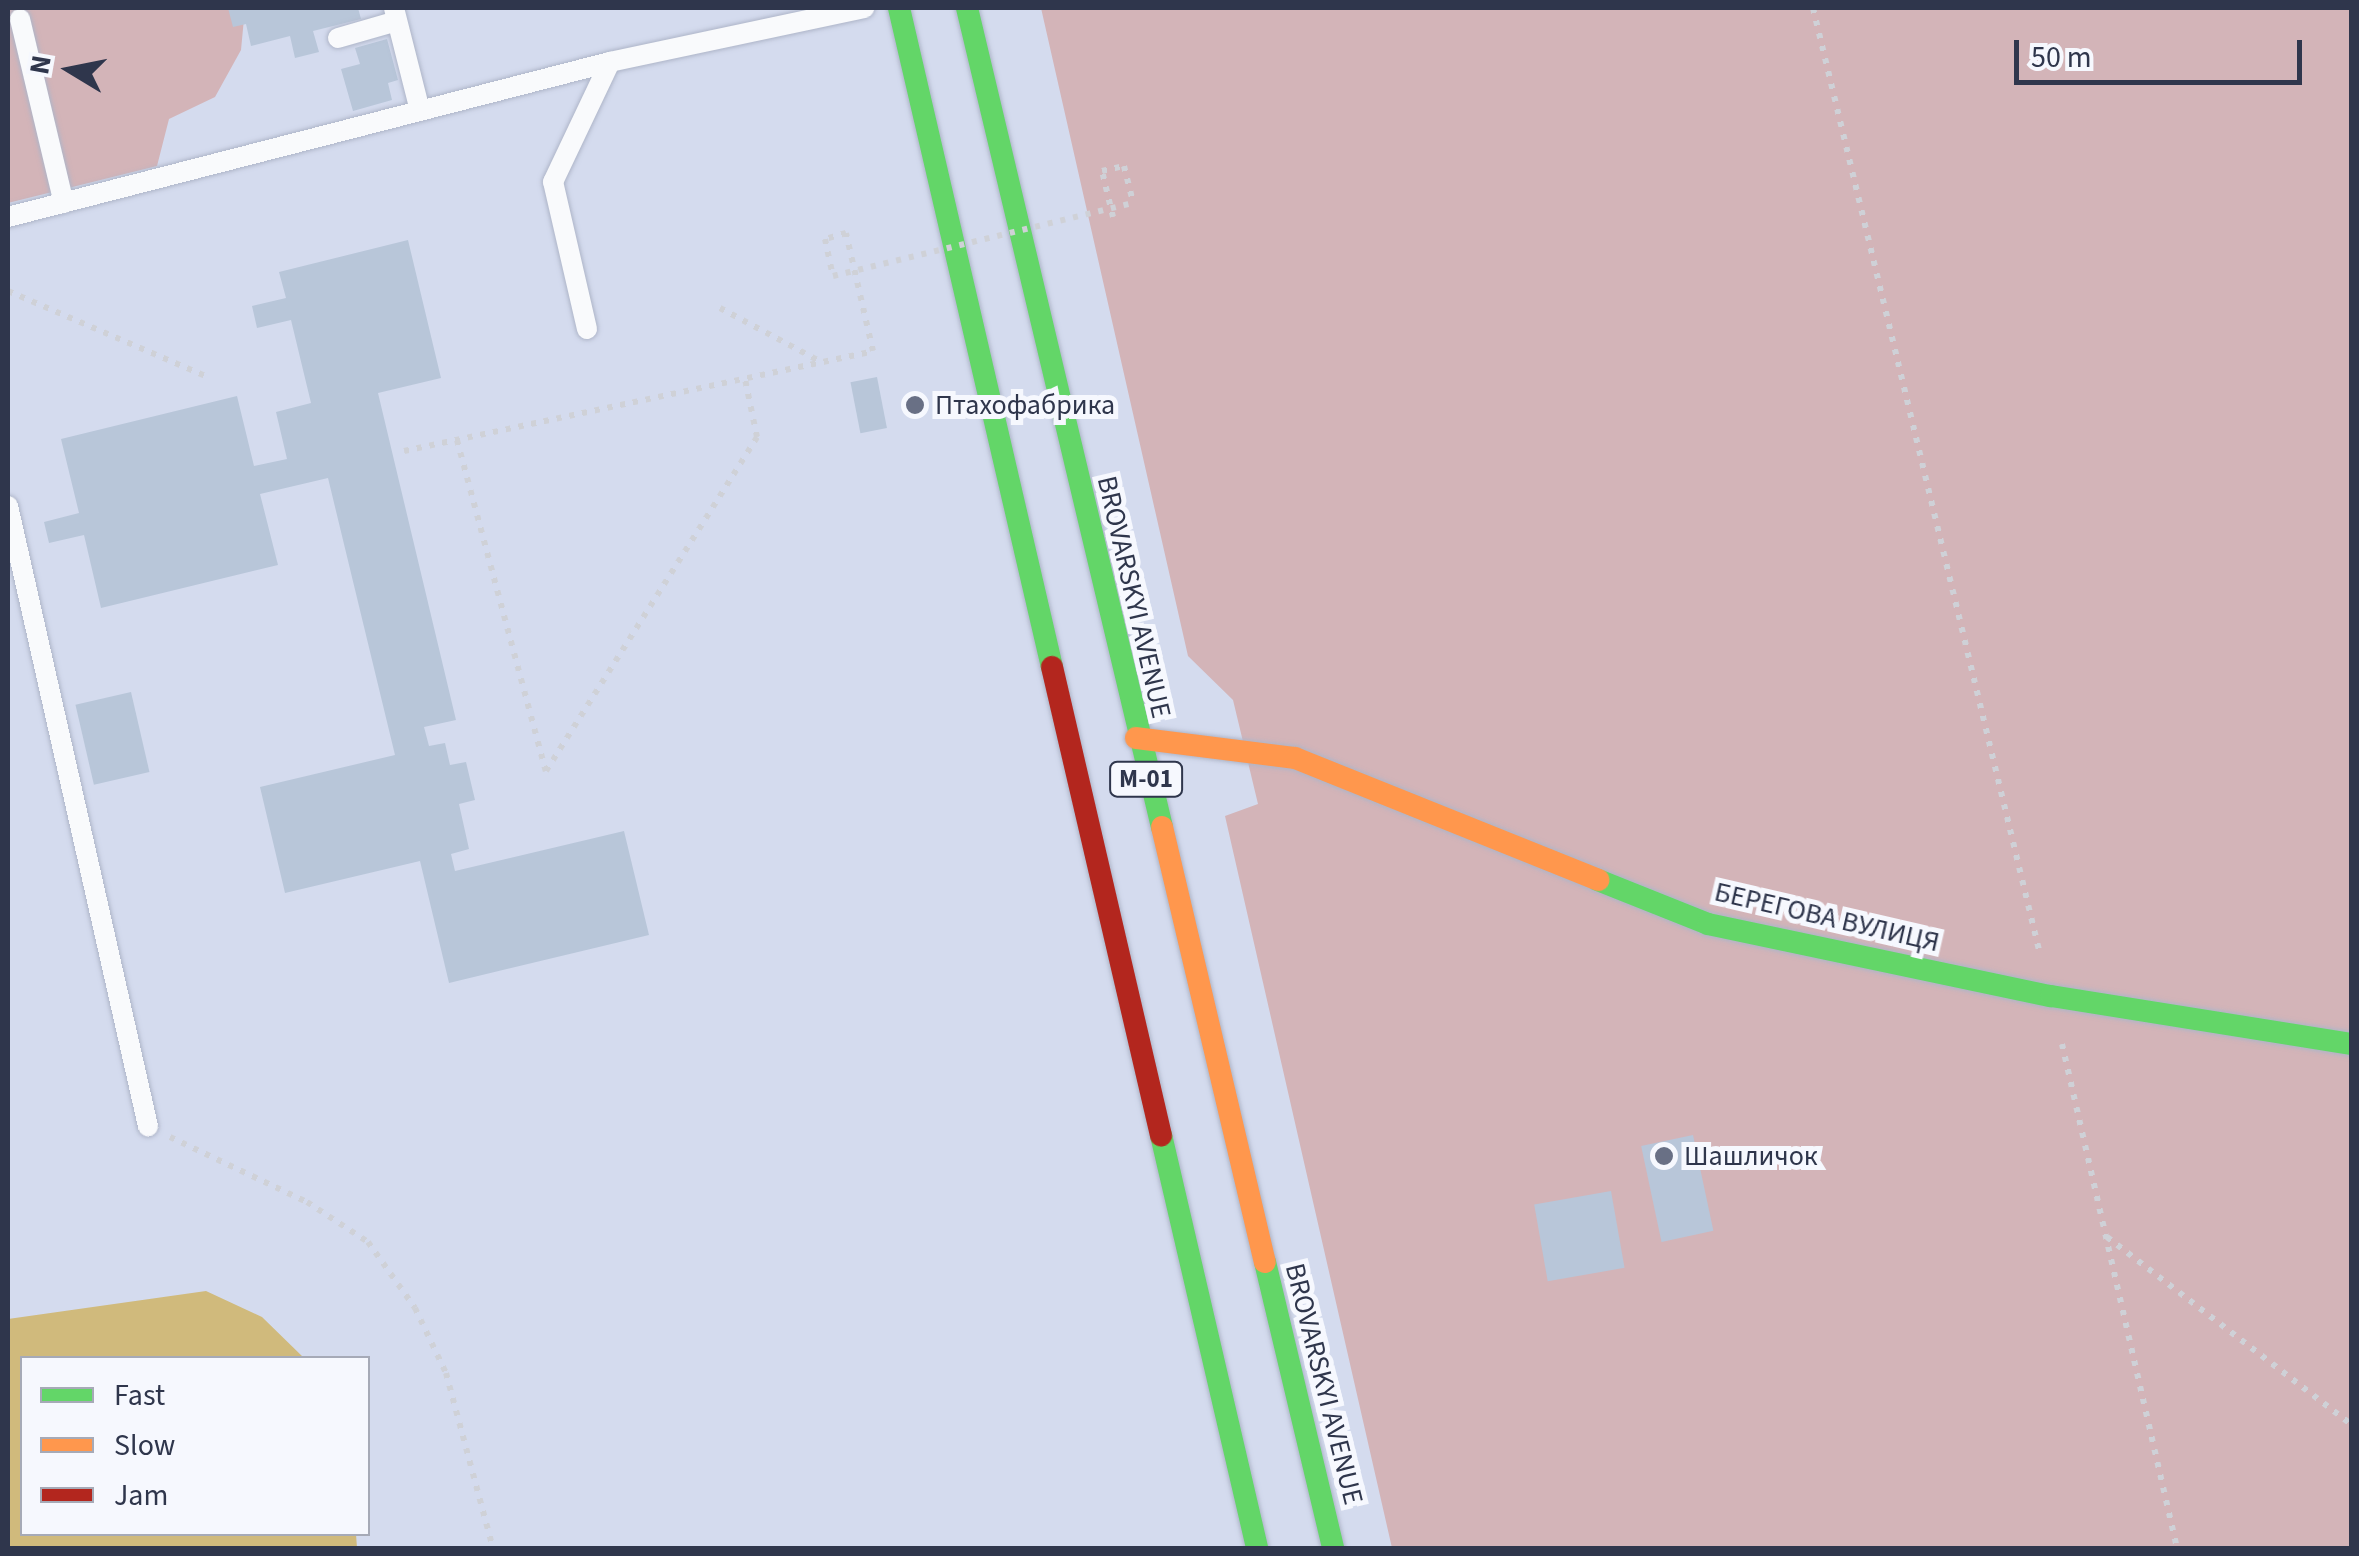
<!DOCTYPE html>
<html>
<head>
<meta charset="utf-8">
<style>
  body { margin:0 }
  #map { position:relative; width:2359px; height:1556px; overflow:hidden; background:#d4dbee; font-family:"Source Sans 3",sans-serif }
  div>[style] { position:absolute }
  .green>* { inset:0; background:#d3b4b8 }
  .water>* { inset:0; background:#d0ba7c }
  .building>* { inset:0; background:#b8c6d9; transform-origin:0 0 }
  .path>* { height:6px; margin-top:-3px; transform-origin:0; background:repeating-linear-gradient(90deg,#cfd1d7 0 5px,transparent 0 13px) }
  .roads { filter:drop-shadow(0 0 2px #aeb5c8) drop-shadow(0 0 2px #aeb5c8) }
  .lane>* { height:20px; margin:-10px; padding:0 10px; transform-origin:10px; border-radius:10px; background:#f9fafc }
  .fast>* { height:22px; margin:-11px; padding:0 11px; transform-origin:11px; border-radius:11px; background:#63d668 }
  .slow>* { height:22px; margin:-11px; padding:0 11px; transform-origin:11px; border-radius:11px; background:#ff974d }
  .jam>* { height:22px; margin:-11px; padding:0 11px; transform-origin:11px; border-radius:11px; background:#b3261e }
  .path-bridge>* { height:6px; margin-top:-3px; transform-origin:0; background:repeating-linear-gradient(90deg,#cfd1d7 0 5px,transparent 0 13px) }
  .dots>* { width:28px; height:28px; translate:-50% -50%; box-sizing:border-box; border:5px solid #f6f8fe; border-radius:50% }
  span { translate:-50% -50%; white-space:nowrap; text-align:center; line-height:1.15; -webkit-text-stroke:10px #f6f8fe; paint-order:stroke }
  .shield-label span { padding:2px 8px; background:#f6f8fe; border:2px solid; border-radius:8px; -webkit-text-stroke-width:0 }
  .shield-label { font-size:25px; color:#2f364c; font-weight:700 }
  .poi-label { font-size:28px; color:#2f364c }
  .left { translate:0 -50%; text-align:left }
  .street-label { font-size:28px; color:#2f364c }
  .frame { position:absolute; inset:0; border:10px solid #2f364c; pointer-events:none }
  .legend { position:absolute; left:20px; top:1356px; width:350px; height:180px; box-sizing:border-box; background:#f6f8fe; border:2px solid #a6aab7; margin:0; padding:12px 18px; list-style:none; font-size:30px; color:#2f364c }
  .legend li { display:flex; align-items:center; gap:20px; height:50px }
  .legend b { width:50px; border:2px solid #a6aab7 }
  .north { position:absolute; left:20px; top:20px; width:100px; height:100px; -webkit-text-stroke:8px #f6f8fe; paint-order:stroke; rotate:280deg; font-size:28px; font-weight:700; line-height:40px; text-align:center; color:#2f364c }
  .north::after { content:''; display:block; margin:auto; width:35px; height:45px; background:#2f364c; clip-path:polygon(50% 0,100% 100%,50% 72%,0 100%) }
  .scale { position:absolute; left:2014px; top:40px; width:288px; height:45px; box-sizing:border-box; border:5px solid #2f364c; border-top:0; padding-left:12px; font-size:30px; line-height:35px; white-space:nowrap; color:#2f364c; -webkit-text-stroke:8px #f6f8fe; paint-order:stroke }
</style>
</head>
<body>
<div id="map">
  <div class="green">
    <i style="clip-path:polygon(8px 8px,245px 8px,241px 50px,215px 97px,169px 119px,157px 166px,8px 203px)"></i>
    <i style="clip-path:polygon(1041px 8px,2351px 8px,2351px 1548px,1392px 1548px,1225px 816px,1258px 804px,1233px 700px,1188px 656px)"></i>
  </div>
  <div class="water">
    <i style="clip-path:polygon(206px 1291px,262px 1317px,304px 1358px,22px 1358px,22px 1534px,356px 1534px,357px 1548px,8px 1548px,8px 1319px)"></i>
  </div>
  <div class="building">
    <i style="clip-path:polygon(228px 8px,358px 8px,361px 19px,313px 31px,319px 52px,295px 58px,290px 36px,251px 46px,246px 24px,233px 27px)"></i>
    <i style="clip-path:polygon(387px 39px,398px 80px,388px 83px,392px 100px,353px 111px,341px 69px,360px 64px,355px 48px)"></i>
    <i style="clip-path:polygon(408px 240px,441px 378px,378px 393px,456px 720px,424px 727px,429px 746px,445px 743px,450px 765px,466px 762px,475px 800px,459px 804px,469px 849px,451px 854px,455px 871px,624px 831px,649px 935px,449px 983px,420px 861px,285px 893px,260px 787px,395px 755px,328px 478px,260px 494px,278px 565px,101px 608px,84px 535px,49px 543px,44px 522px,79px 513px,61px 439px,237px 396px,254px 466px,287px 459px,276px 412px,311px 403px,291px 320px,257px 328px,252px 306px,286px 298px,279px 272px)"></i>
    <i style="left:877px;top:377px;width:52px;height:27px;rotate:79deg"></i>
    <i style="left:131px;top:692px;width:82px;height:57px;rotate:77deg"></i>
    <i style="left:1693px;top:1135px;width:98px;height:53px;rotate:78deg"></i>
    <i style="left:1611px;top:1191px;width:78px;height:78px;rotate:80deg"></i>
  </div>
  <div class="path">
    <i style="left:1813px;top:8px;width:969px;rotate:76.51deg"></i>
    <i style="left:1113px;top:217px;width:47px;rotate:-103.4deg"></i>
    <i style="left:1102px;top:171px;width:23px;rotate:-13deg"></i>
    <i style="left:1124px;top:166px;width:38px;rotate:76deg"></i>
    <i style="left:8px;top:291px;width:220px;rotate:23.3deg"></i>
    <i style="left:720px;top:308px;width:115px;rotate:28.1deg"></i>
    <i style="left:457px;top:440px;width:343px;rotate:75deg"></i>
    <i style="left:546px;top:771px;width:395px;rotate:-57.7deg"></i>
    <i style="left:757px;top:437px;width:59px;rotate:-101.7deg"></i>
    <i style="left:404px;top:451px;width:480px;rotate:-12deg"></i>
    <i style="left:873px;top:351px;width:121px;rotate:-102.9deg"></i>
    <i style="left:846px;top:233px;width:22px;rotate:164deg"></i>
    <i style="left:825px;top:239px;width:38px;rotate:78deg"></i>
    <i style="left:2062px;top:1044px;width:517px;rotate:77.15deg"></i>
    <i style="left:170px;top:1137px;width:152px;rotate:25.4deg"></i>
    <i style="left:307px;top:1202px;width:73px;rotate:33.3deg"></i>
    <i style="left:368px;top:1242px;width:81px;rotate:54.5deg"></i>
    <i style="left:415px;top:1308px;width:72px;rotate:64.5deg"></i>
    <i style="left:446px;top:1373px;width:181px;rotate:75deg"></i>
    <i style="left:2107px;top:1237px;width:309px;rotate:37.5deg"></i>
  </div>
  <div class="roads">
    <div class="lane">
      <i style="left:394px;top:8px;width:106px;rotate:75.8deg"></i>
      <i style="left:20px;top:19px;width:189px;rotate:76.6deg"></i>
      <i style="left:338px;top:38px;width:61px;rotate:-16.1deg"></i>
      <i style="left:8px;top:217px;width:622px;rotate:-14.44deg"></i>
      <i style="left:610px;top:62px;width:260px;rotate:-12deg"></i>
      <i style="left:587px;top:329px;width:151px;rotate:-103deg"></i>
      <i style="left:553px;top:182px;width:133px;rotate:-64.6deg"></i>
      <i style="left:8px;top:506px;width:636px;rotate:77.28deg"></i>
    </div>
    <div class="fast">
      <i style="left:899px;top:8px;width:677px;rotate:76.93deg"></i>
      <i style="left:967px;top:8px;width:842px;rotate:76.61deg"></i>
      <i style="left:1598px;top:880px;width:118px;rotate:21.8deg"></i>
      <i style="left:1708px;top:924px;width:350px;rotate:11.9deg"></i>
      <i style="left:2051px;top:996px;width:305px;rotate:9.1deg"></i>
      <i style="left:1161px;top:1135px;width:424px;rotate:76.9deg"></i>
      <i style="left:1265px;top:1262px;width:294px;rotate:76.6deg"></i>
    </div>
    <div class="slow">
      <i style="left:1136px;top:738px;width:160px;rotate:7.2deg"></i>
      <i style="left:1295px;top:758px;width:327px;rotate:21.9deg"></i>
      <i style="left:1162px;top:827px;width:447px;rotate:76.7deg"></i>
    </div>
    <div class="jam">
      <i style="left:1052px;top:667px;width:481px;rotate:76.9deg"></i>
    </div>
  </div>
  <div class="path-bridge">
    <i style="left:833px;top:276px;width:309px;rotate:-13.7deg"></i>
  </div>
  <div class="dots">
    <i style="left:915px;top:405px;background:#697085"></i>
    <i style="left:1664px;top:1156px;background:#697085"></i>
  </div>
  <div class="shield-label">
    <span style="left:1146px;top:779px">М-01</span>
  </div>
  <div class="poi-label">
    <span class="left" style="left:935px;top:405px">Птахофабрика</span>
    <span class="left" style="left:1684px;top:1156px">Шашличок</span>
  </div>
  <div class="street-label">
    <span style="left:1134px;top:597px;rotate:77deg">BROVARSKYI AVENUE</span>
    <span style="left:1827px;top:917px;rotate:13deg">БЕРЕГОВА ВУЛИЦЯ</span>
    <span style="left:1324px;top:1384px;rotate:76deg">BROVARSKYI AVENUE</span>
  </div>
  <div class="frame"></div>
  <ul class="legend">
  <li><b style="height:12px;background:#63d668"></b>Fast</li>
  <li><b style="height:12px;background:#ff974d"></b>Slow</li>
  <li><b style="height:12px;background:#b3261e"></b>Jam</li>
  </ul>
  <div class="north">N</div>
  <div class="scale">50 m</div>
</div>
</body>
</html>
